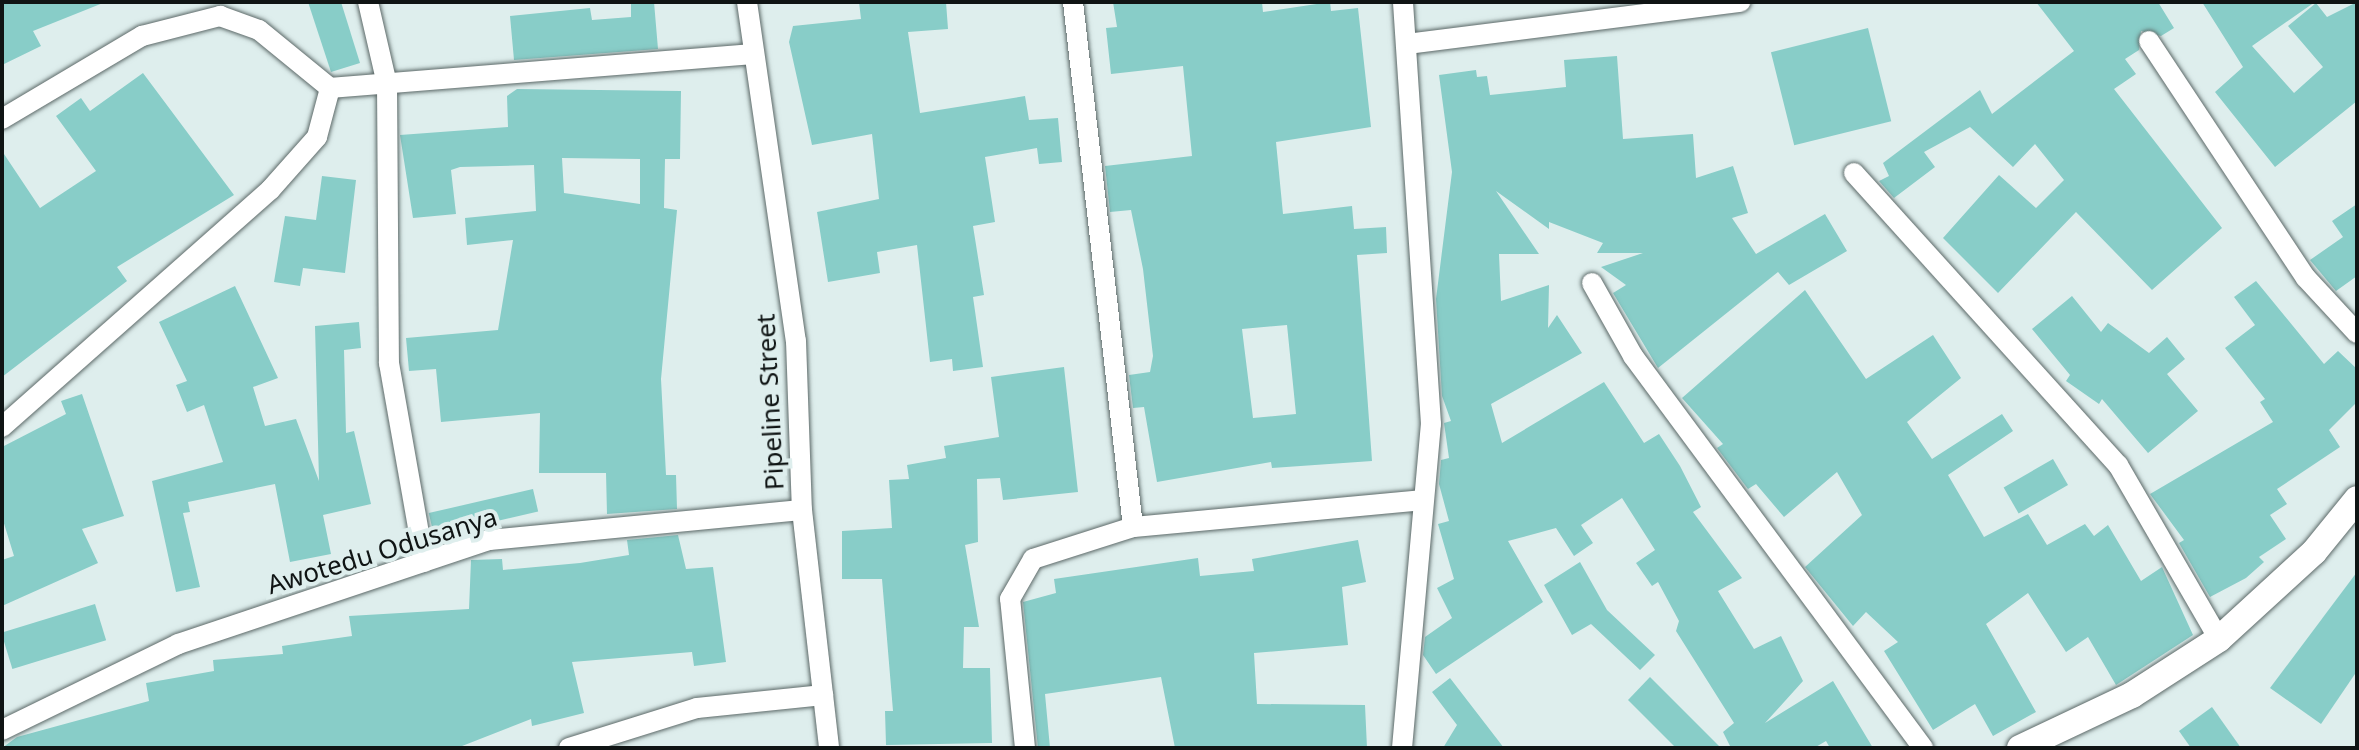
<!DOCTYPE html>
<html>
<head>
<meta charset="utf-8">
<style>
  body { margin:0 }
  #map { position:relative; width:2359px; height:750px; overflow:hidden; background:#deeeed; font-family:"Noto Sans",sans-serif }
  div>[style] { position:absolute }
  .building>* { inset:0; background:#88cdc8; transform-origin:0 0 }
  .roads { filter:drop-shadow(0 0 2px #5c6968) drop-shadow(0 0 2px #5c6968) }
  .minor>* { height:20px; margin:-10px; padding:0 10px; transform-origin:10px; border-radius:10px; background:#fff }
  .tertiary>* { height:26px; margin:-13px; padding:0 13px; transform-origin:13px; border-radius:13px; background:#fff }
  span { translate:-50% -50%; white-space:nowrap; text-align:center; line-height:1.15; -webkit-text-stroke:8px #deeeed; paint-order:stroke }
  .street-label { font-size:26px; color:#0f1414 }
  .frame { position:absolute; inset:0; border:4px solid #0f1414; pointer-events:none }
</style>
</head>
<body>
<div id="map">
  <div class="building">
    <i style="clip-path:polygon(2px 2px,103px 2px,103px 3px,33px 31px,41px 46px,2px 65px)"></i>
    <i style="clip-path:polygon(308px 2px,341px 2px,360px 63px,331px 72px)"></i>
    <i style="clip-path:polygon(631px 2px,654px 2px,658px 49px,514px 60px,510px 16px,590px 8px,592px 20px,631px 17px)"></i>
    <i style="clip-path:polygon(859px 2px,946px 2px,948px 29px,908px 32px,920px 113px,1025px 96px,1029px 120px,1058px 118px,1062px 162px,1039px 164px,1037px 148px,985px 157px,995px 222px,973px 226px,984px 295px,973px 297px,983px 367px,953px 371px,952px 359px,930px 362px,917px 245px,877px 252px,880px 273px,828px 282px,817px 212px,879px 199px,872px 134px,812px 145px,789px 42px,793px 26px,861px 19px)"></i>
    <i style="clip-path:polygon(evenodd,1113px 2px,1262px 2px,1263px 12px,1330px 2px,1331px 11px,1358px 8px,1371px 127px,1276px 142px,1283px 214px,1352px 206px,1354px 229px,1386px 227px,1387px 253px,1357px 255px,1372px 461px,1272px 468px,1271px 462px,1157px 482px,1144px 407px,1133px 408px,1129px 375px,1150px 372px,1153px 356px,1143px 269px,1131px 210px,1110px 212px,1105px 166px,1192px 156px,1183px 66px,1111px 74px,1106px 28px,1117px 27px,1113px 2px,1287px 325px,1296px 414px,1253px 418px,1242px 329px,1287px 325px)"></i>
    <i style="clip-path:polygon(2036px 2px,2158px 2px,2174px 28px,2161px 36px,2141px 31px,2139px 50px,2125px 59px,2136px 74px,2114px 89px,2222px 228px,2152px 290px,2076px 212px,1998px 293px,1943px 238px,1999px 175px,2036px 208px,2064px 180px,2035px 144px,2013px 167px,1970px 127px,1924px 152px,1935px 167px,1894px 198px,1879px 181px,1889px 176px,1883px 163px,1980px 90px,1992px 114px,2074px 51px)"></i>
    <i style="clip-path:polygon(2202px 2px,2315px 2px,2252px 46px,2294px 93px,2323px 67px,2288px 26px,2316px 3px,2327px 17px,2357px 2px,2357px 101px,2275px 167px,2215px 92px,2243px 67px)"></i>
    <i style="left:1868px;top:28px;width:96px;height:100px;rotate:76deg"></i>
    <i style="clip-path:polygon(1617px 56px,1623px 139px,1693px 134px,1696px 178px,1733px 166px,1748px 213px,1732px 218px,1756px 254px,1825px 214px,1847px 251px,1789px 285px,1778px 272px,1658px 368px,1613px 293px,1626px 285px,1601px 267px,1643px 253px,1597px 253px,1603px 243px,1549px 222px,1549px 229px,1496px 191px,1539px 254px,1499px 254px,1501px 301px,1549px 285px,1548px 328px,1557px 315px,1582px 353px,1491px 404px,1502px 443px,1604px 382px,1644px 443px,1659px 434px,1680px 466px,1701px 507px,1693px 512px,1742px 578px,1718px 591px,1754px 649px,1781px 636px,1803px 681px,1765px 723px,1833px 681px,1873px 748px,1830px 748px,1826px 741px,1814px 748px,1731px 748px,1723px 732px,1734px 723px,1676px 631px,1679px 621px,1658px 582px,1652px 586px,1636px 563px,1655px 550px,1622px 498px,1581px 525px,1593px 543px,1574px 556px,1556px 528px,1508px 541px,1543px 602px,1436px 674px,1423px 655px,1425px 637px,1452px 618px,1437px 588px,1454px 579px,1438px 524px,1449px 521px,1439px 484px,1441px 460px,1449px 458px,1444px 423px,1451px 421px,1442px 396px,1436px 299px,1452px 172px,1439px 75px,1476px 70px,1477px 77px,1487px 76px,1490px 95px,1566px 87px,1564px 60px)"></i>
    <i style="clip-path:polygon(143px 73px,234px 195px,117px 267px,127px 281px,2px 377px,2px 151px,40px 208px,96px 171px,56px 116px,81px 98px,90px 111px)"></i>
    <i style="clip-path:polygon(evenodd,517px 89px,681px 91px,680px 159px,665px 159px,664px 208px,677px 210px,661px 379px,666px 475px,676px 475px,677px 509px,607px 514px,606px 473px,539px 473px,540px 413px,441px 422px,436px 369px,409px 371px,406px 338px,498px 330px,513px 240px,467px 245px,465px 218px,536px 211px,534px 165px,460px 167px,451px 170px,456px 214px,413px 218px,400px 135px,508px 127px,507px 96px,517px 89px,562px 158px,640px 159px,640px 204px,564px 193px,562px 158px)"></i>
    <i style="clip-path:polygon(322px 176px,356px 180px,345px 273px,303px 268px,300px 286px,274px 282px,285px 216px,316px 220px)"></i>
    <i style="clip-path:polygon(2357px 204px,2357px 276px,2336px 291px,2310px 260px,2343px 237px,2332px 221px)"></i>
    <i style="clip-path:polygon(2256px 281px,2324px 364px,2338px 351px,2357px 369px,2357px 402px,2329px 430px,2340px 447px,2277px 489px,2287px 504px,2270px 515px,2286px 539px,2259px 557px,2264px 562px,2246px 578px,2210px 597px,2179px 543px,2184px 540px,2150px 494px,2273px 422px,2260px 402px,2265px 399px,2225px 348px,2255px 325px,2234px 297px)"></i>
    <i style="clip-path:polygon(235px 286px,278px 378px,253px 387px,265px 426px,296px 419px,319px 481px,315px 326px,359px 322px,361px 348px,344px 350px,346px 433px,354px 431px,371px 504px,323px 515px,331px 554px,290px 562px,275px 484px,188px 502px,190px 512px,183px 513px,200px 587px,176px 592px,152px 481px,223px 462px,204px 405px,187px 412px,176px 385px,187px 381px,159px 322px)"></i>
    <i style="clip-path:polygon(1805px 290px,1866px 379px,1933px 335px,1961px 378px,1907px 422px,1932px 459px,2002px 414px,2013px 431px,1948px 475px,1984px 537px,2028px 514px,2047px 545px,2085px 524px,2094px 536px,2108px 525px,2141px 581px,2162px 567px,2193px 635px,2116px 685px,2088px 637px,2066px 652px,2028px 593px,1986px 624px,2036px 712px,1993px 736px,1975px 704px,1933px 730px,1884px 651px,1898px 642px,1866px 612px,1853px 626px,1805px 567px,1862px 515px,1837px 472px,1784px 517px,1756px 484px,1748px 489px,1717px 448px,1723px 444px,1682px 398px)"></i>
    <i style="clip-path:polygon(2072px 296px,2101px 332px,2108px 323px,2149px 353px,2167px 337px,2185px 359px,2167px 374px,2198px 411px,2148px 453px,2102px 399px,2099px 404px,2066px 381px,2070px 375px,2032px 329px)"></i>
    <i style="clip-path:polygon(1064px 367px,1078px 492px,1003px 500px,1000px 478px,977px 479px,978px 542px,965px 545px,979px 627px,964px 627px,963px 668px,990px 668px,992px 743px,886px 745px,885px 711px,893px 711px,882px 579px,842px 579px,842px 531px,892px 528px,889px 480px,909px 479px,907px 465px,946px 458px,944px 446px,999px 437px,991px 377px)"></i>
    <i style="clip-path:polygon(82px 394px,124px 516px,82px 529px,98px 563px,2px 606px,2px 560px,14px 556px,2px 517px,2px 447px,66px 414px,61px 401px)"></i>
    <i style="left:2053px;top:459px;width:30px;height:57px;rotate:60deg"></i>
    <i style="left:533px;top:489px;width:23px;height:107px;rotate:77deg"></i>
    <i style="clip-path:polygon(678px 535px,686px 569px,713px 567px,726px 662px,694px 666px,692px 652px,572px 662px,584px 713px,532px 726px,531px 719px,457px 748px,2px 748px,17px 737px,149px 701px,146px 683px,214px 671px,213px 660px,283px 654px,282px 646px,352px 636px,349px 616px,469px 609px,471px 560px,502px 559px,503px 570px,580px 563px,629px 555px,627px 540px)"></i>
    <i style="clip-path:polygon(1358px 540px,1366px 582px,1342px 587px,1348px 645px,1254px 653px,1257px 704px,1365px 705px,1367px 748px,1175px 748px,1161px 677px,1045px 694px,1050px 748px,1038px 748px,1023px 602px,1056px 593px,1054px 579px,1198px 558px,1200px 576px,1254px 571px,1252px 559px)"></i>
    <i style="clip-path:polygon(1580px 562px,1607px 610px,1655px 655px,1640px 670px,1591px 624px,1572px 635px,1544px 585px)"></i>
    <i style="clip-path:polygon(2357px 572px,2357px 671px,2321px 724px,2270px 688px)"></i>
    <i style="left:95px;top:604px;width:38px;height:98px;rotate:73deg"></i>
    <i style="clip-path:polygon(1650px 677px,1721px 748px,1676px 748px,1628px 700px)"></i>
    <i style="clip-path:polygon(1450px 678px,1504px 748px,1443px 748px,1457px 725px,1432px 692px)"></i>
    <i style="clip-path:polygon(2212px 707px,2241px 748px,2191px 748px,2179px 731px)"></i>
  </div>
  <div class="roads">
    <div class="minor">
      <i style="left:368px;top:2px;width:84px;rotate:77deg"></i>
      <i style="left:387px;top:84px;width:279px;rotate:89.6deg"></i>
      <i style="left:389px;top:363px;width:202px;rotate:80deg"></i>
      <i style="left:747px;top:2px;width:343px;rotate:81.8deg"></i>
      <i style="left:796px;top:341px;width:169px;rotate:88deg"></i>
      <i style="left:802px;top:510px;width:240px;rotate:83.5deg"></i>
      <i style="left:1073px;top:2px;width:528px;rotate:83.48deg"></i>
      <i style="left:2149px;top:41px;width:284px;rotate:56.5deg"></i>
      <i style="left:2306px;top:278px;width:75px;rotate:47.2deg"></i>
      <i style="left:1407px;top:44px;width:336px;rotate:-7.2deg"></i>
      <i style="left:2px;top:119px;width:163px;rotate:-30.7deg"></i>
      <i style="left:142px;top:36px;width:81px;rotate:-14.4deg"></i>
      <i style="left:220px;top:16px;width:41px;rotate:19.7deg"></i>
      <i style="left:259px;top:30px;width:92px;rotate:39.2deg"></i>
      <i style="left:330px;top:88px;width:424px;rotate:-4.6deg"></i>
      <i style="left:1854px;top:173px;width:394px;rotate:47.9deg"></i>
      <i style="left:2118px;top:465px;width:201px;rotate:59.9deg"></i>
      <i style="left:1592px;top:283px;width:84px;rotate:60.7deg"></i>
      <i style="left:1633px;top:356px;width:488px;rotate:53.5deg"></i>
      <i style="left:2px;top:427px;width:358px;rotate:-41.5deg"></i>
      <i style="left:270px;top:190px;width:71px;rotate:-48.4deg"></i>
      <i style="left:317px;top:137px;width:51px;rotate:-75.1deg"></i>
      <i style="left:2px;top:730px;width:196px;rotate:-26deg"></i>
      <i style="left:178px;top:644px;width:328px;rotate:-18.5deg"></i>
      <i style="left:489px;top:540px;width:314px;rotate:-5.5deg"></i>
      <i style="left:569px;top:748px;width:134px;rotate:-17.4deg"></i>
      <i style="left:697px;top:708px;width:127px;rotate:-5.9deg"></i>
      <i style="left:1025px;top:748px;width:150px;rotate:-95.7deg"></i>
      <i style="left:1010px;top:599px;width:46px;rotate:-60.1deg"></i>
      <i style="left:1033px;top:559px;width:105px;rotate:-17.7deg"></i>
      <i style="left:1133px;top:527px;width:290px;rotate:-5.3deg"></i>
      <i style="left:1402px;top:748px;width:325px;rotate:-84.9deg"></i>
      <i style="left:1431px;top:424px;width:423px;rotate:-93.8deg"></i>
    </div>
    <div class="tertiary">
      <i style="left:2020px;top:748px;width:124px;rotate:-25.3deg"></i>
      <i style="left:2132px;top:695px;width:103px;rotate:-32.8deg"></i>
      <i style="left:2219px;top:639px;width:129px;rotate:-42.5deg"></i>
      <i style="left:2314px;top:552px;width:68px;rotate:-50.9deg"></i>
    </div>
  </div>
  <div class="street-label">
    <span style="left:770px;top:402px;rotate:-93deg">Pipeline Street</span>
    <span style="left:382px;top:551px;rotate:-17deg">Awotedu Odusanya</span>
  </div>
  <div class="frame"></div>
</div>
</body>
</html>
